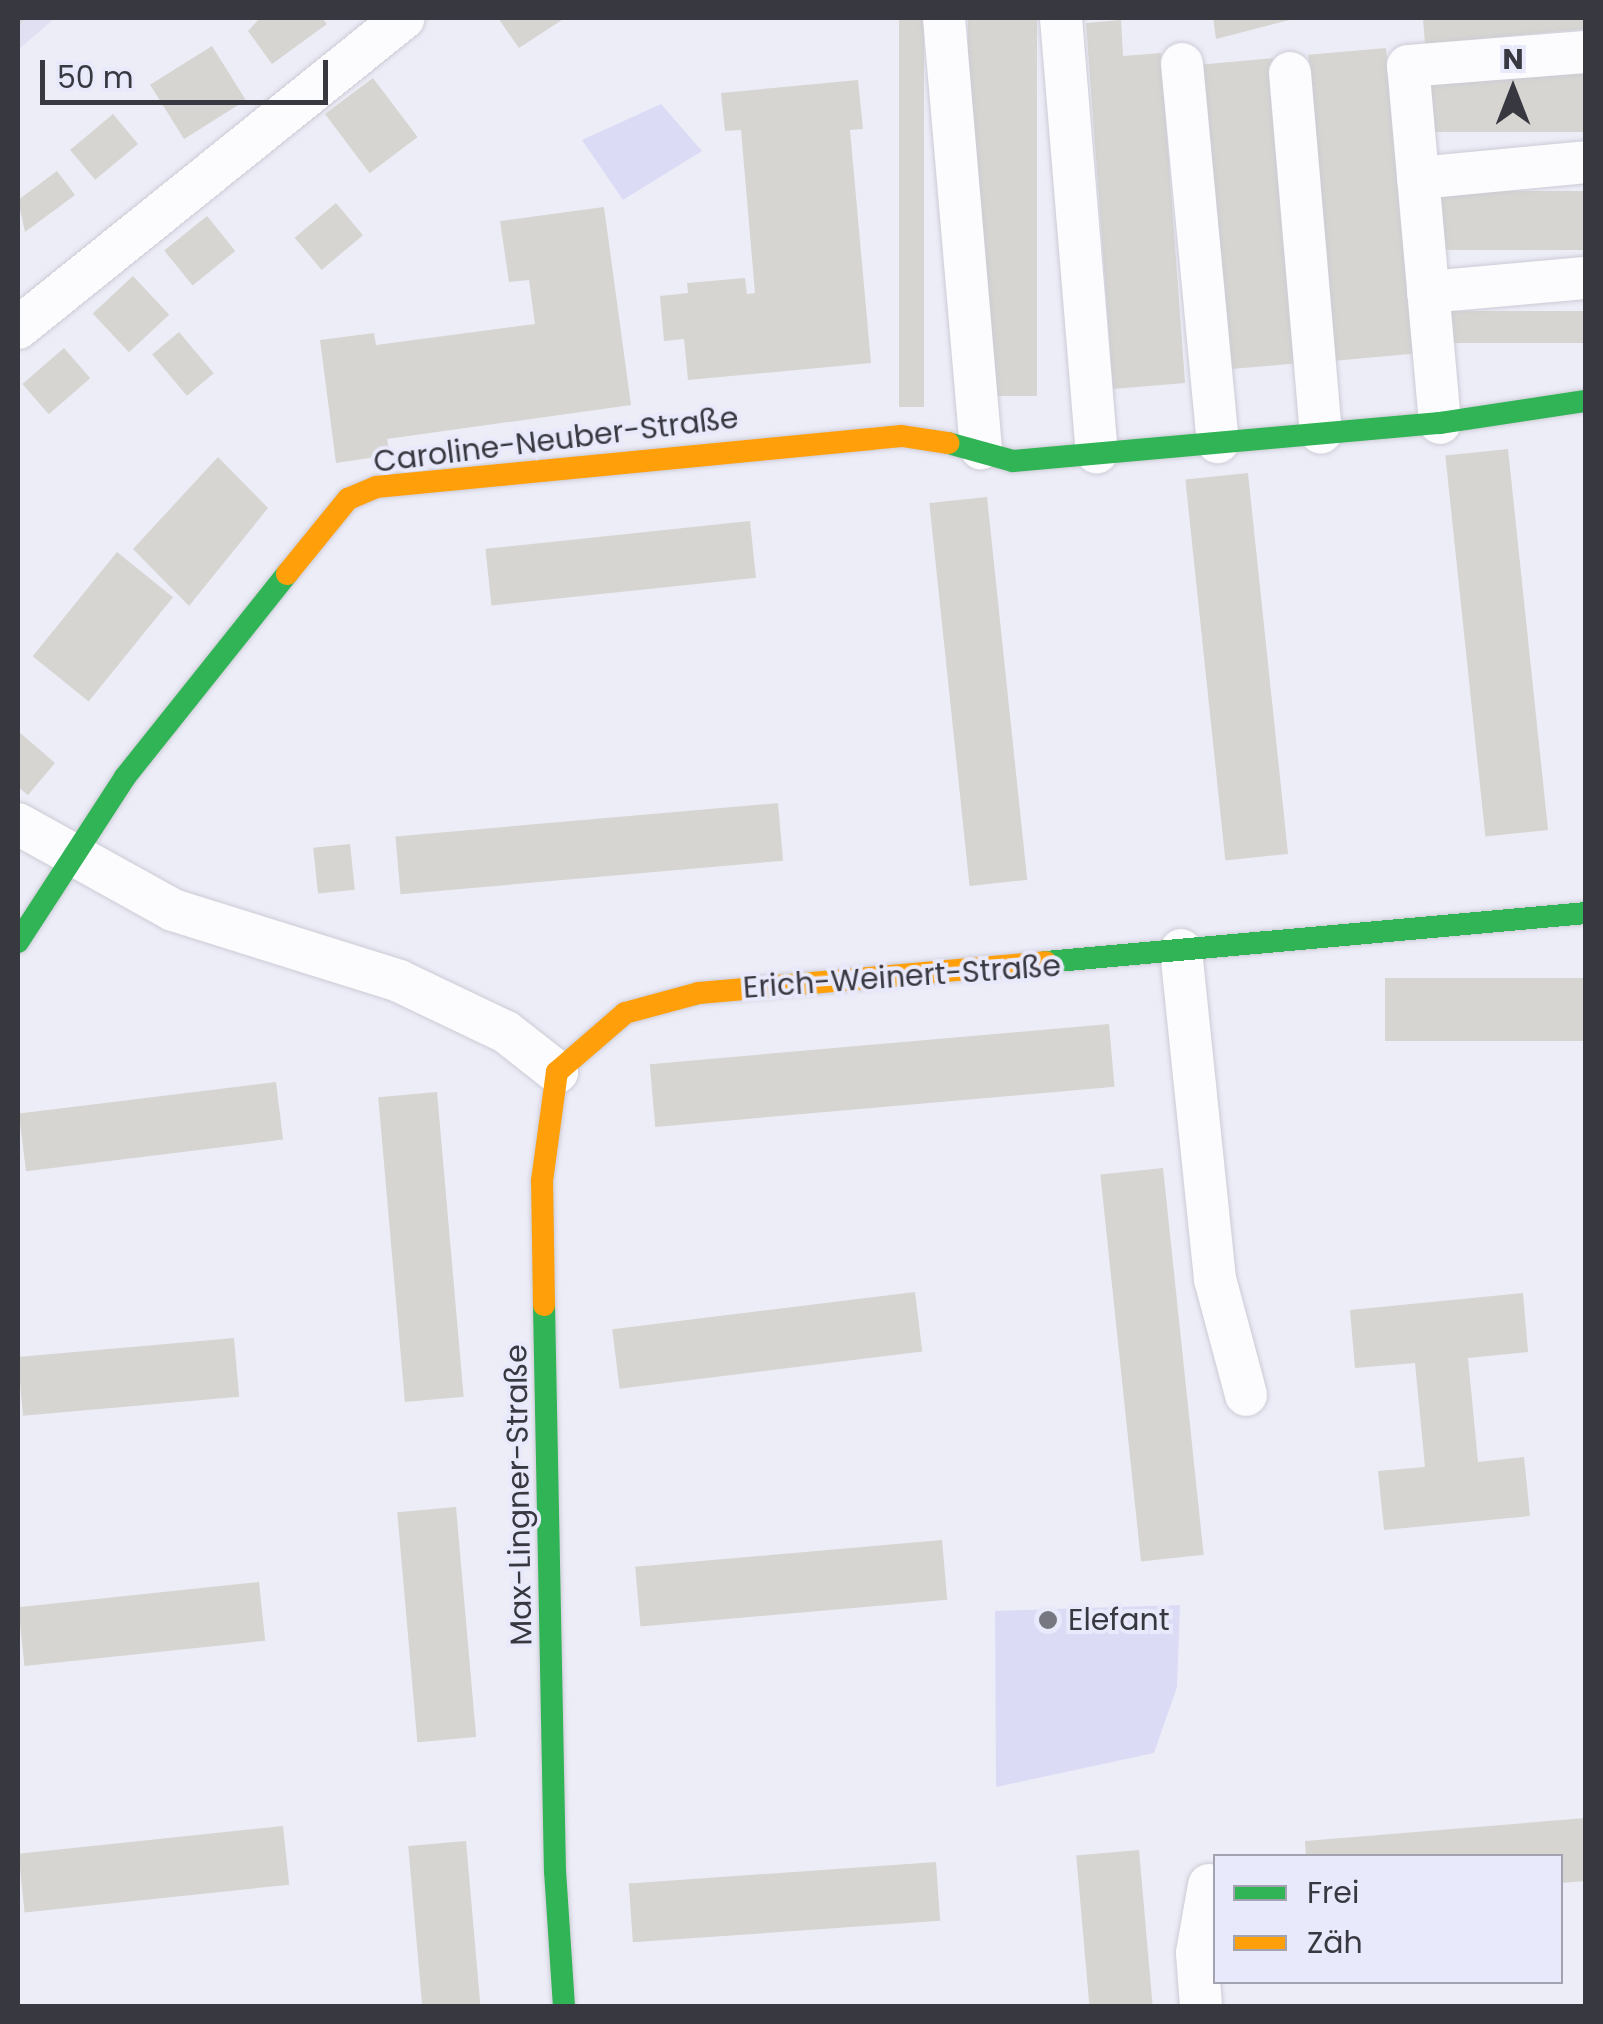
<!DOCTYPE html>
<html>
<head>
<meta charset="utf-8">
<style>
  body { margin:0 }
  #map { position:relative; width:1603px; height:2024px; overflow:hidden; background:#ededf8; font-family:Poppins,sans-serif }
  div>[style] { position:absolute }
  .built>* { inset:0; background:#e0e0f2 }
  .green>* { inset:0; background:#dbdbf6 }
  .building>* { inset:0; background:#d6d5d1; transform-origin:0 0 }
  .roads { filter:drop-shadow(0 0 2px #cccbd5) drop-shadow(0 0 2px #cccbd5) }
  .street>* { height:42px; margin:-21px; padding:0 21px; transform-origin:21px; border-radius:21px; background:#fcfcfe }
  .fast>* { height:22px; margin:-11px; padding:0 11px; transform-origin:11px; border-radius:11px; background:#30b455 }
  .slow>* { height:22px; margin:-11px; padding:0 11px; transform-origin:11px; border-radius:11px; background:#ff9f0a }
  .rail>* { height:8px; margin-top:-4px; transform-origin:0; background:repeating-linear-gradient(90deg,#dadade 0 5px,transparent 0 15px) }
  .dots>* { width:28px; height:28px; translate:-50% -50%; box-sizing:border-box; border:5px solid #e9e9fc; border-radius:50% }
  span { translate:-50% -50%; white-space:nowrap; text-align:center; line-height:1.15; -webkit-text-stroke:8px #e9e9fc; paint-order:stroke }
  .street-label { font-size:30px; color:#383841 }
  .poi-label { font-size:30px; color:#383841 }
  .left { translate:0 -50%; text-align:left }
  .frame { position:absolute; inset:0; border:20px solid #383841; pointer-events:none }
  .legend { position:absolute; left:1213px; top:1854px; width:350px; height:130px; box-sizing:border-box; background:#e9e9fc; border:2px solid #a2a2b1; margin:0; padding:12px 18px; list-style:none; font-size:30px; color:#383841 }
  .legend li { display:flex; align-items:center; gap:20px; height:50px }
  .legend b { width:50px; border:2px solid #a2a2b1 }
  .north { position:absolute; left:1463px; top:40px; width:100px; height:100px; -webkit-text-stroke:8px #e9e9fc; paint-order:stroke; rotate:0deg; font-size:28px; font-weight:700; line-height:40px; text-align:center; color:#383841 }
  .north::after { content:''; display:block; margin:auto; width:35px; height:45px; background:#383841; clip-path:polygon(50% 0,100% 100%,50% 72%,0 100%) }
  .scale { position:absolute; left:40px; top:60px; width:288px; height:45px; box-sizing:border-box; border:5px solid #383841; border-top:0; padding-left:12px; font-size:30px; line-height:35px; white-space:nowrap; color:#383841; -webkit-text-stroke:8px #e9e9fc; paint-order:stroke }
</style>
</head>
<body>
<div id="map">
  <div class="built">
    <i style="clip-path:polygon(18px 18px,55px 18px,18px 50px)"></i>
  </div>
  <div class="green">
    <i style="clip-path:polygon(661px 104px,702px 151px,623px 200px,582px 140px)"></i>
    <i style="clip-path:polygon(1180px 1605px,1177px 1687px,1154px 1753px,996px 1787px,995px 1611px)"></i>
  </div>
  <div class="building">
    <i style="clip-path:polygon(260px 18px,322px 18px,327px 24px,272px 64px,248px 31px)"></i>
    <i style="clip-path:polygon(498px 18px,565px 18px,519px 48px)"></i>
    <i style="left:899px;top:18px;width:25px;height:389px"></i>
    <i style="left:968px;top:18px;width:69px;height:378px"></i>
    <i style="clip-path:polygon(1213px 18px,1293px 18px,1293px 19px,1216px 39px)"></i>
    <i style="clip-path:polygon(1423px 18px,1586px 18px,1586px 29px,1425px 44px)"></i>
    <i style="clip-path:polygon(1121px 20px,1123px 56px,1161px 53px,1185px 383px,1113px 389px,1086px 23px)"></i>
    <i style="left:212px;top:46px;width:64px;height:73px;rotate:58deg"></i>
    <i style="left:1386px;top:48px;width:307px;height:78px;rotate:85deg"></i>
    <i style="left:1276px;top:58px;width:306px;height:77px;rotate:85deg"></i>
    <i style="left:1586px;top:74px;width:58px;height:162px;rotate:90deg"></i>
    <i style="left:373px;top:78px;width:74px;height:60px;rotate:53deg"></i>
    <i style="clip-path:polygon(858px 80px,863px 129px,850px 130px,871px 363px,688px 380px,684px 339px,664px 341px,660px 296px,688px 293px,687px 283px,745px 278px,747px 294px,755px 293px,741px 130px,725px 131px,721px 93px)"></i>
    <i style="left:113px;top:114px;width:39px;height:56px;rotate:50deg"></i>
    <i style="clip-path:polygon(57px 171px,75px 195px,25px 232px,18px 200px)"></i>
    <i style="left:1586px;top:191px;width:59px;height:148px;rotate:90deg"></i>
    <i style="left:336px;top:203px;width:42px;height:54px;rotate:50deg"></i>
    <i style="clip-path:polygon(604px 207px,631px 405px,387px 439px,390px 455px,336px 463px,320px 340px,374px 333px,376px 345px,535px 324px,529px 280px,509px 282px,500px 221px)"></i>
    <i style="left:207px;top:216px;width:45px;height:55px;rotate:51deg"></i>
    <i style="left:133px;top:276px;width:53px;height:55px;rotate:47deg"></i>
    <i style="left:1586px;top:311px;width:32px;height:136px;rotate:90deg"></i>
    <i style="left:179px;top:332px;width:54px;height:35px;rotate:50deg"></i>
    <i style="left:64px;top:348px;width:40px;height:55px;rotate:49deg"></i>
    <i style="left:1508px;top:449px;width:383px;height:63px;rotate:84deg"></i>
    <i style="clip-path:polygon(218px 457px,268px 508px,189px 606px,133px 549px)"></i>
    <i style="left:1248px;top:473px;width:383px;height:63px;rotate:84deg"></i>
    <i style="left:987px;top:497px;width:385px;height:58px;rotate:84deg"></i>
    <i style="left:750px;top:521px;width:57px;height:266px;rotate:84deg"></i>
    <i style="left:117px;top:552px;width:72px;height:134px;rotate:39deg"></i>
    <i style="clip-path:polygon(18px 731px,55px 763px,28px 795px,18px 787px)"></i>
    <i style="left:778px;top:803px;width:58px;height:384px;rotate:85deg"></i>
    <i style="left:350px;top:844px;width:46px;height:37px;rotate:84deg"></i>
    <i style="left:1586px;top:978px;width:63px;height:201px;rotate:90deg"></i>
    <i style="left:1109px;top:1024px;width:63px;height:461px;rotate:85deg"></i>
    <i style="left:276px;top:1082px;width:58px;height:259px;rotate:83deg"></i>
    <i style="left:437px;top:1092px;width:306px;height:59px;rotate:85deg"></i>
    <i style="left:1163px;top:1168px;width:389px;height:63px;rotate:84deg"></i>
    <i style="left:915px;top:1292px;width:60px;height:305px;rotate:83deg"></i>
    <i style="clip-path:polygon(1523px 1293px,1528px 1352px,1468px 1358px,1478px 1462px,1524px 1457px,1530px 1516px,1384px 1530px,1378px 1471px,1425px 1467px,1415px 1363px,1355px 1368px,1350px 1310px)"></i>
    <i style="left:234px;top:1338px;width:59px;height:217px;rotate:85deg"></i>
    <i style="left:456px;top:1507px;width:231px;height:59px;rotate:85deg"></i>
    <i style="left:942px;top:1540px;width:60px;height:308px;rotate:85deg"></i>
    <i style="left:259px;top:1582px;width:59px;height:242px;rotate:84deg"></i>
    <i style="clip-path:polygon(1586px 1818px,1586px 1881px,1560px 1883px,1560px 1856px,1306px 1856px,1305px 1841px)"></i>
    <i style="left:283px;top:1826px;width:59px;height:266px;rotate:84deg"></i>
    <i style="left:466px;top:1841px;width:166px;height:58px;rotate:85deg"></i>
    <i style="left:1139px;top:1850px;width:157px;height:63px;rotate:85deg"></i>
    <i style="left:936px;top:1862px;width:59px;height:308px;rotate:86deg"></i>
  </div>
  <div class="roads">
    <div class="street">
      <i style="left:944px;top:18px;width:432px;rotate:85.1deg"></i>
      <i style="left:1061px;top:18px;width:436px;rotate:85.3deg"></i>
      <i style="left:1182px;top:64px;width:380px;rotate:84.6deg"></i>
      <i style="left:1290px;top:73px;width:361px;rotate:85.1deg"></i>
      <i style="left:1418px;top:178px;width:169px;rotate:-5.4deg"></i>
      <i style="left:1428px;top:292px;width:159px;rotate:-5.1deg"></i>
      <i style="left:18px;top:328px;width:495px;rotate:-38.8deg"></i>
      <i style="left:1440px;top:423px;width:358px;rotate:-95.1deg"></i>
      <i style="left:1408px;top:66px;width:179px;rotate:-4.5deg"></i>
      <i style="left:18px;top:824px;width:177px;rotate:29deg"></i>
      <i style="left:173px;top:910px;width:237px;rotate:17.4deg"></i>
      <i style="left:399px;top:981px;width:119px;rotate:25.5deg"></i>
      <i style="left:506px;top:1032px;width:65px;rotate:38.1deg"></i>
      <i style="left:1181px;top:950px;width:331px;rotate:84.1deg"></i>
      <i style="left:1215px;top:1279px;width:120px;rotate:75deg"></i>
      <i style="left:1201px;top:2006px;width:53px;rotate:-94.3deg"></i>
      <i style="left:1197px;top:1953px;width:69px;rotate:-80deg"></i>
    </div>
    <div class="fast">
      <i style="left:948px;top:443px;width:67px;rotate:15.5deg"></i>
      <i style="left:1013px;top:461px;width:429px;rotate:-5.1deg"></i>
      <i style="left:1440px;top:423px;width:148px;rotate:-8.6deg"></i>
      <i style="left:18px;top:942px;width:197px;rotate:-57deg"></i>
      <i style="left:125px;top:777px;width:260px;rotate:-51.4deg"></i>
      <i style="left:1046px;top:962px;width:542px;rotate:-5.18deg"></i>
      <i style="left:544px;top:1305px;width:566px;rotate:88.89deg"></i>
      <i style="left:555px;top:1871px;width:135px;rotate:86.2deg"></i>
    </div>
    <div class="slow">
      <i style="left:287px;top:574px;width:97px;rotate:-50.9deg"></i>
      <i style="left:348px;top:499px;width:30px;rotate:-23deg"></i>
      <i style="left:376px;top:487px;width:528px;rotate:-5.54deg"></i>
      <i style="left:902px;top:436px;width:47px;rotate:8.7deg"></i>
      <i style="left:544px;top:1305px;width:124px;rotate:-90.9deg"></i>
      <i style="left:542px;top:1181px;width:110px;rotate:-82.2deg"></i>
      <i style="left:557px;top:1072px;width:90px;rotate:-40.9deg"></i>
      <i style="left:625px;top:1013px;width:77px;rotate:-15.1deg"></i>
      <i style="left:699px;top:993px;width:348px;rotate:-5.1deg"></i>
    </div>
  </div>
  <div class="rail">
    <i style="left:18px;top:21px;width:4px;rotate:-45deg"></i>
  </div>
  <div class="dots">
    <i style="left:1048px;top:1620px;background:#777781"></i>
  </div>
  <div class="street-label">
    <span style="left:556px;top:440px;rotate:-7deg">Caroline-Neuber-Straße</span>
    <span style="left:902px;top:977px;rotate:-4deg">Erich-Weinert-Straße</span>
    <span style="left:519px;top:1495px;rotate:-91deg">Max-Lingner-Straße</span>
  </div>
  <div class="poi-label">
    <span class="left" style="left:1068px;top:1620px">Elefant</span>
  </div>
  <div class="frame"></div>
  <ul class="legend">
  <li><b style="height:12px;background:#30b455"></b>Frei</li>
  <li><b style="height:12px;background:#ff9f0a"></b>Zäh</li>
  </ul>
  <div class="north">N</div>
  <div class="scale">50 m</div>
</div>
</body>
</html>
